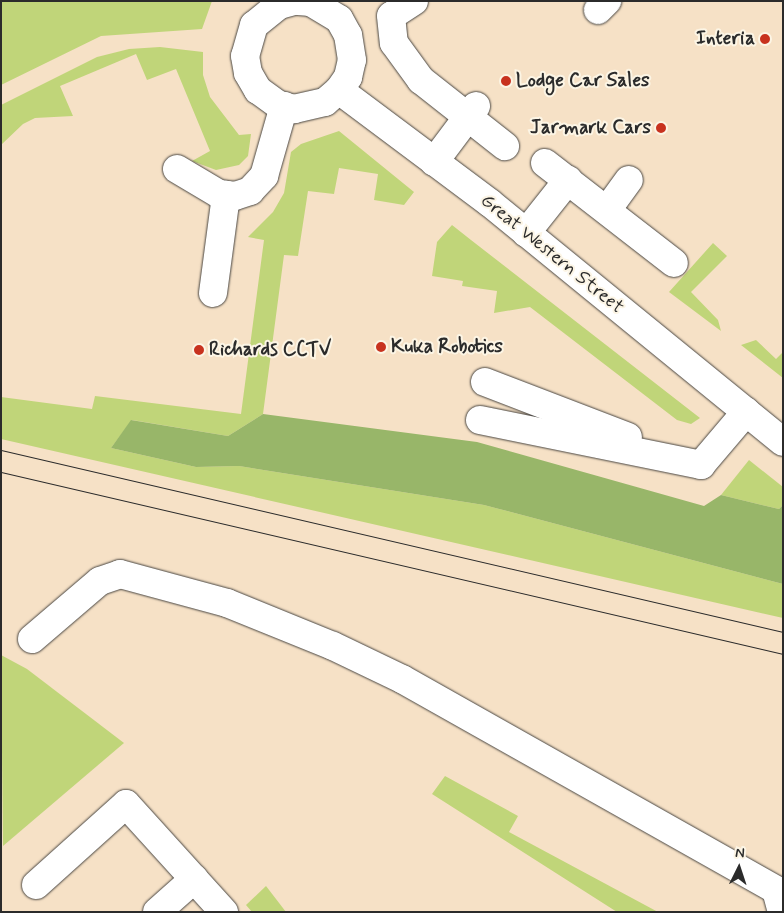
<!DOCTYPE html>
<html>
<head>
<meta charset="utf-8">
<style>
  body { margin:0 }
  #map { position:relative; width:784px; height:913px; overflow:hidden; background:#f6e1c6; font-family:Mynerve,sans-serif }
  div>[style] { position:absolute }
  .green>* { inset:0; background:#c0d579 }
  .forest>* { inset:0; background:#98b669 }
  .roads { filter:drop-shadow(0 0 1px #494642) drop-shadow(0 0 1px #494642) }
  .minor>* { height:28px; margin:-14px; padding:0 14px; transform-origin:14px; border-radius:14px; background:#fff }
  .tram>* { height:1px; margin:-0.5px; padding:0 0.5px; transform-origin:0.5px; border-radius:0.5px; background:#2b2b2b }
  .dots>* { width:14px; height:14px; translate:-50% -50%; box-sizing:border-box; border:2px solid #fcf5e5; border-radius:50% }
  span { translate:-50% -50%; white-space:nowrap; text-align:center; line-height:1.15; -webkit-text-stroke:4px #fcf5e5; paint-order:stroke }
  .poi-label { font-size:19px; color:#2b2b2b; font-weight:700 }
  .right { translate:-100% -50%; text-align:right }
  .left { translate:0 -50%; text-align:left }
  .street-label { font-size:19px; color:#2b2b2b }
  .frame { position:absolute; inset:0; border:2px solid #2b2b2b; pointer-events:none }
  .north { position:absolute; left:714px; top:843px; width:50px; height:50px; -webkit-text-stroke:4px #fcf5e5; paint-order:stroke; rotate:4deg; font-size:14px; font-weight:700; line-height:20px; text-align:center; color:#2b2b2b }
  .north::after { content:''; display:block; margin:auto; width:18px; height:22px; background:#2b2b2b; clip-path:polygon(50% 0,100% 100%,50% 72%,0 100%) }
</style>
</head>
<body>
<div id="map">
  <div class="green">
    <i style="clip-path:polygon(1px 1px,212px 1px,202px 29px,101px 36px,1px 85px)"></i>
    <i style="clip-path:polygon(160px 47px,203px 52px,203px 75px,210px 97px,239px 135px,251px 134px,248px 156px,239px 165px,216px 170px,192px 161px,210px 151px,176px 69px,147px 80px,136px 54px,60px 86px,73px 116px,35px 118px,23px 124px,1px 145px,1px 105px,97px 57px,129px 49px)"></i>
    <i style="clip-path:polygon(339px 131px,414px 192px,404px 205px,374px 200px,378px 174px,339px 168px,334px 194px,308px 191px,298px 256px,284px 255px,263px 414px,228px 436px,132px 420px,111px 448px,196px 467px,239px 466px,484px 505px,783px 584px,783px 618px,1px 439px,1px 397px,92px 409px,95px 396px,241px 414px,264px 240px,248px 237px,273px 212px,284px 193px,291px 152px,301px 144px)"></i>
    <i style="clip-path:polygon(452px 225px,471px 240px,700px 418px,691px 424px,677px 420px,530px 307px,494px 313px,497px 291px,462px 286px,463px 281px,432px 276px,437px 242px)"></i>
    <i style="clip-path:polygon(713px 243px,727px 256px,691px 292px,718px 320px,721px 331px,669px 292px)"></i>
    <i style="clip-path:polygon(756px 340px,776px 359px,783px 352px,783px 378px,741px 345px)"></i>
    <i style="clip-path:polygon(749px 460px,783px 487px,783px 505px,779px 509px,721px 495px)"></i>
    <i style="clip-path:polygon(1px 655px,27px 669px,124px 743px,3px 846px)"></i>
    <i style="clip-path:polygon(445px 776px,518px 816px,509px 832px,658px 912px,617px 912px,432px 794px)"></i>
    <i style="clip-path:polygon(266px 886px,286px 912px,252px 912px,246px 905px)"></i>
  </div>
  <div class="forest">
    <i style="clip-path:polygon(263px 414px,477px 442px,704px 506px,721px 495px,779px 509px,783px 505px,783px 584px,484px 505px,239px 466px,196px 467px,111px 448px,131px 420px,228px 436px)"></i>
  </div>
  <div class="roads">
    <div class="minor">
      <i style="left:294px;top:1px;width:16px;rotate:165deg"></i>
      <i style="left:279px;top:5px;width:32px;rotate:141deg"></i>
      <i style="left:254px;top:25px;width:32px;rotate:106deg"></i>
      <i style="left:245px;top:56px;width:17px;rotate:80deg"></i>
      <i style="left:248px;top:73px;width:20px;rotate:60deg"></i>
      <i style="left:258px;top:90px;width:26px;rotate:36deg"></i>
      <i style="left:279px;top:105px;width:16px;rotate:15deg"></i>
      <i style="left:294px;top:109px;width:32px;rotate:-13deg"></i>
      <i style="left:325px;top:102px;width:18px;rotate:-41deg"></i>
      <i style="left:339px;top:90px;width:16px;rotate:-55deg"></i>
      <i style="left:348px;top:77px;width:17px;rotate:-77deg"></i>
      <i style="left:352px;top:60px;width:25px;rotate:-99deg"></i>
      <i style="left:348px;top:35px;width:18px;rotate:-119deg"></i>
      <i style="left:339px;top:19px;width:33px;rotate:-149deg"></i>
      <i style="left:311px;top:2px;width:16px;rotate:-176deg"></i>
      <i style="left:414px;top:1px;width:27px;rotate:147deg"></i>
      <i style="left:391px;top:16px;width:27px;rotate:84deg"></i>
      <i style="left:394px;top:43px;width:46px;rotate:53.9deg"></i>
      <i style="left:421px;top:80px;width:107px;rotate:38.2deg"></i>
      <i style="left:598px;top:10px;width:13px;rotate:-45deg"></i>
      <i style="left:339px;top:90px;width:189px;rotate:36.8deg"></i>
      <i style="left:490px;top:203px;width:378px;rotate:39.2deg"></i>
      <i style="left:434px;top:162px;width:70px;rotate:-53.1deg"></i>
      <i style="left:545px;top:163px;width:163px;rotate:37.8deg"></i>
      <i style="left:177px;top:169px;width:49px;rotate:30.8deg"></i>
      <i style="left:219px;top:194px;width:16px;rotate:7deg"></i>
      <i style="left:235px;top:196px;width:16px;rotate:-18deg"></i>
      <i style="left:250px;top:191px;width:21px;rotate:-47deg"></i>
      <i style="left:264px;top:176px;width:73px;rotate:-74.1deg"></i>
      <i style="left:607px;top:210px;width:37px;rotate:-54deg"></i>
      <i style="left:526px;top:233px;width:68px;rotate:-51.6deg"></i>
      <i style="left:213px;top:293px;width:99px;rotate:-82.4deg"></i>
      <i style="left:485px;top:382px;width:153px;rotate:21deg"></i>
      <i style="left:480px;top:420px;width:226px;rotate:11.5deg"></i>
      <i style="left:701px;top:465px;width:70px;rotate:-49.7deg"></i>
      <i style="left:32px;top:639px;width:89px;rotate:-40.5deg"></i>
      <i style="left:100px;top:581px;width:21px;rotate:-19deg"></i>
      <i style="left:120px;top:574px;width:111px;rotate:15.2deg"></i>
      <i style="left:227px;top:603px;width:114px;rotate:22.1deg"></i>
      <i style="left:333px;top:646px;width:76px;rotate:25.6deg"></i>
      <i style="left:402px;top:679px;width:429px;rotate:29.4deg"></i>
      <i style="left:776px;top:890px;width:23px;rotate:75deg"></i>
      <i style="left:36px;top:885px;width:121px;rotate:-42deg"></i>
      <i style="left:126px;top:804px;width:146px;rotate:47.8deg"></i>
      <i style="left:157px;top:912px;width:50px;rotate:-41.7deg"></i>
    </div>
  </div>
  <div class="tram">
    <i style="left:1px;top:450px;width:803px;rotate:13.1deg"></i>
    <i style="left:1px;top:472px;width:803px;rotate:13.1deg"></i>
  </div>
  <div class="dots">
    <i style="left:765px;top:39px;background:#c8321e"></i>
    <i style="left:506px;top:81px;background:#c8321e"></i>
    <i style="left:661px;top:128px;background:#c8321e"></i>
    <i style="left:381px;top:347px;background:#c8321e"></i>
    <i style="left:199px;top:350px;background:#c8321e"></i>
  </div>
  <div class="poi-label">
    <span class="right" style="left:755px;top:39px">Interia</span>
    <span class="left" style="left:516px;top:81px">Lodge Car Sales</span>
    <span class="right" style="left:651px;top:128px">Jarmark Cars</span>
    <span class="left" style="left:391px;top:347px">Kuka Robotics</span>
    <span class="left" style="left:209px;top:350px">Richards CCTV</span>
  </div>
  <div class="street-label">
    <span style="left:552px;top:254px;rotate:39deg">Great Western Street</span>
  </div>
  <div class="frame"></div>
  <div class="north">N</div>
</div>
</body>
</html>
